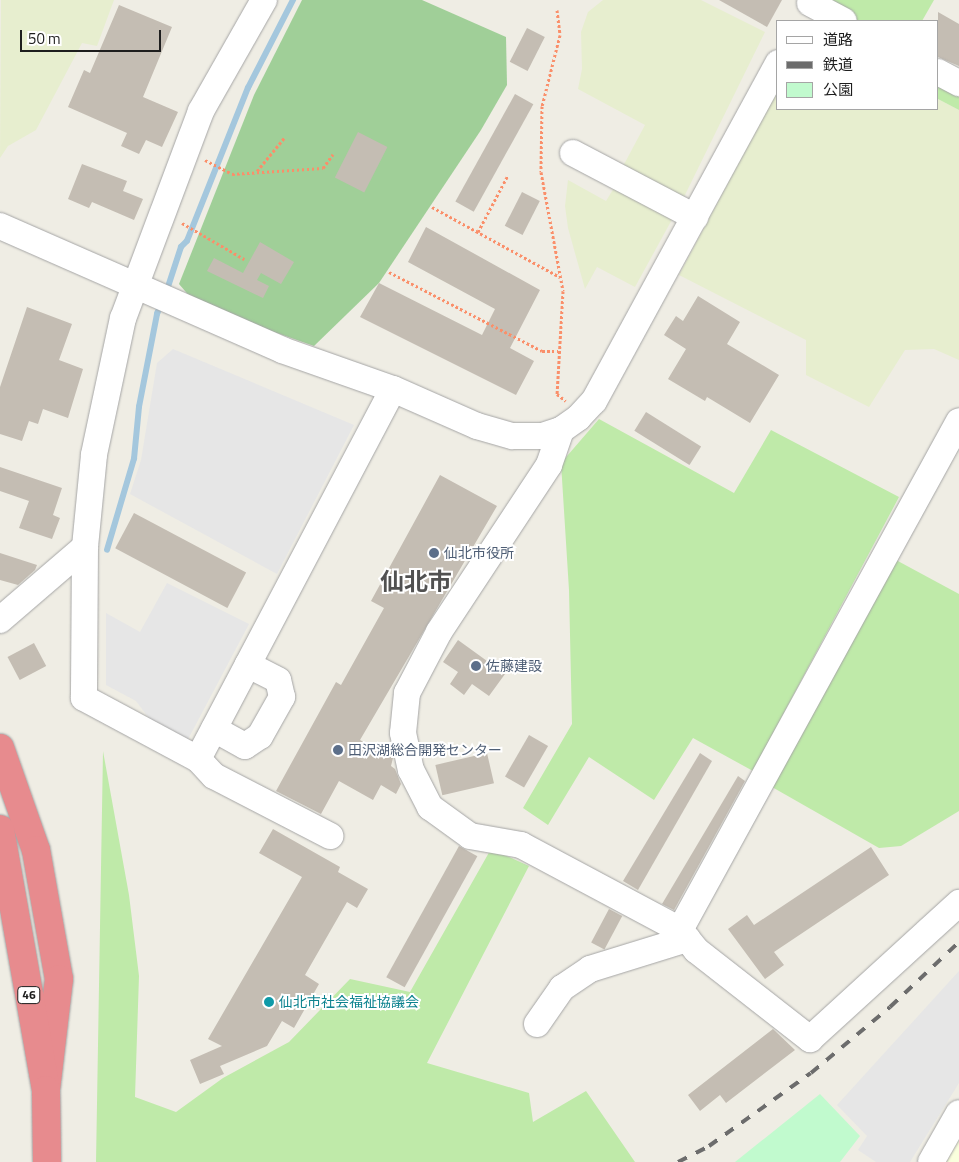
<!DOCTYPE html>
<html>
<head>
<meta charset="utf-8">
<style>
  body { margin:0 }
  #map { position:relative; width:959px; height:1162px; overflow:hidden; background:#efede4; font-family:"Titillium Web","Noto Sans JP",sans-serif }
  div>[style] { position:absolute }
  .education>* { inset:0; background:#faffdd }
  .farmland>* { inset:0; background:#e7eecf }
  .grass>* { inset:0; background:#bfeaa9 }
  .forest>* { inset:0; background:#a0cf98 }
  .park>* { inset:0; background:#c1face }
  .parking>* { inset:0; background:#e6e6e6 }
  .stream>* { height:5.5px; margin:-2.75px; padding:0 2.75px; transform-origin:2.75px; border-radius:2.75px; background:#a4c7dd }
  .building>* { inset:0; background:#c4bdb3; transform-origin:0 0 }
  .path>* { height:3px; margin-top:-1.5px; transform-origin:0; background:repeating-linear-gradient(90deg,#fa8f6a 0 2.5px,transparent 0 5px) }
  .roads { filter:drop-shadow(0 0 1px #a5a5a5) drop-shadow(0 0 1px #a5a5a5) }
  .minor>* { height:26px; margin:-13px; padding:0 13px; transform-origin:13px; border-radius:13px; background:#fff }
  .highway>* { height:28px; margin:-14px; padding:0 14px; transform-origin:14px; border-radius:14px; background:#e78b8e }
  .rail>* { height:4px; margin-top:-2px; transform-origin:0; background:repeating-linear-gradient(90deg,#6c6c6c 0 10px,transparent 0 20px) }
  .dots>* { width:14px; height:14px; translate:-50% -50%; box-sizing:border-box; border:2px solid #fff; border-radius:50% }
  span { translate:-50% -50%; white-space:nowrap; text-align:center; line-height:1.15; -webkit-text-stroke:4px #fff; paint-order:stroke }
  .shield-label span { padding:1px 4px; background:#fff; border:1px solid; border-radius:4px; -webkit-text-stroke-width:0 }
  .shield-label { font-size:12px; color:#1e1e1e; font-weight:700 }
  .service-label { font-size:14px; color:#4e5e75 }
  .left { translate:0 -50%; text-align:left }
  .culture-label { font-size:14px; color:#0d838f }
  .town-label { font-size:24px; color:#515151; font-weight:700 }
  .legend { position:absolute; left:776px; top:20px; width:162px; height:90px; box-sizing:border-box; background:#fff; border:1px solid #a5a5a5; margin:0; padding:6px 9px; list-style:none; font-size:15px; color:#1e1e1e }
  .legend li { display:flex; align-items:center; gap:10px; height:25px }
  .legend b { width:25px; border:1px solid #a5a5a5 }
  .scale { position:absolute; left:20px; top:30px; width:141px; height:22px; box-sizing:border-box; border:2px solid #1e1e1e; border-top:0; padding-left:6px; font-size:15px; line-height:18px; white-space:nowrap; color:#1e1e1e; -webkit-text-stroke:4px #fff; paint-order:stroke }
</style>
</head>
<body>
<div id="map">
  <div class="education">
    <i style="clip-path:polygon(959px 1135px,959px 1162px,943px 1162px)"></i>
  </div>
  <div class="farmland">
    <i style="clip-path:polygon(1px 0,114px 0,97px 46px,82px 43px,36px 130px,8px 146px,0 158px)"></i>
    <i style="clip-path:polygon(603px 0,701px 0,765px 32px,681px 203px,621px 170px,645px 125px,578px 89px,582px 69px,581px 32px,588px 12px)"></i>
    <i style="clip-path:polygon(778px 88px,778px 109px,938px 109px,938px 99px,959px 110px,959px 360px,934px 349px,905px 350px,869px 407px,806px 375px,806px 340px,679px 275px)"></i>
    <i style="clip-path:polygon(568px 180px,606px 201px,617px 183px,675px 214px,635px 287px,597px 267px,585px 289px,568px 228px,565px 206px)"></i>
  </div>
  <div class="grass">
    <i style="clip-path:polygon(824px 0,934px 0,922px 21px,813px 21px)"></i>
    <i style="clip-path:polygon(938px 72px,959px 78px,959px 110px,938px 99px)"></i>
    <i style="clip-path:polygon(599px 419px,734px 493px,771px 430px,899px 497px,753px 771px,693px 738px,654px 800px,589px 757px,548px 825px,523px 808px,572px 724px,569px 590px,561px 463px)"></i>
    <i style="clip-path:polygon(896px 560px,959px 594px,959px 811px,901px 846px,879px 848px,772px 787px)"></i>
    <i style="clip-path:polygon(103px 751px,129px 895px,139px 976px,135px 1097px,176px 1112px,223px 1078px,289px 1042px,350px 979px,410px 992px,491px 849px,529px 866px,427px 1063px,529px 1093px,533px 1122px,586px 1091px,635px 1162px,96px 1162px)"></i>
  </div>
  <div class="forest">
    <i style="clip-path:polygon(302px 0,422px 0,506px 37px,507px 85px,481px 130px,379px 283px,314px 346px,197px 305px,179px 284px,254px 95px)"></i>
  </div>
  <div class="park">
    <i style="clip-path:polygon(820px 1094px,860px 1136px,840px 1162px,735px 1162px)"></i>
  </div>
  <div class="parking">
    <i style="clip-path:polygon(173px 349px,354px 425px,277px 574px,130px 494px,141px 460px,157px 363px)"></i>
    <i style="clip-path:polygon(167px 583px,249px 624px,185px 745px,157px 729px,136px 701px,106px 685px,106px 613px,140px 632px)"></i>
    <i style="clip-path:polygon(959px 971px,959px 1083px,910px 1162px,876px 1162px,858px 1150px,867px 1136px,837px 1105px)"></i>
  </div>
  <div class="stream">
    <i style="left:166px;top:293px;width:48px;rotate:-71.9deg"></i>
    <i style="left:181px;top:247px;width:8px;rotate:-45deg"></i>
    <i style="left:187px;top:241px;width:165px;rotate:-68.3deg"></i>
    <i style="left:248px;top:88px;width:99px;rotate:-62.9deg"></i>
    <i style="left:107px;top:550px;width:95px;rotate:-73.5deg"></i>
    <i style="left:134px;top:459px;width:52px;rotate:-84.5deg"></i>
    <i style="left:139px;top:407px;width:95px;rotate:-79deg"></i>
    <i style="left:157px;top:314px;width:11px;rotate:-68deg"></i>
  </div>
  <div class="building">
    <i style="clip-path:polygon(719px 0,782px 0,767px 27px)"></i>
    <i style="clip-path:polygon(119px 5px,172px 27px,143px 97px,178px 112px,162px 147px,146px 140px,139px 154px,121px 146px,127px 133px,68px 107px,84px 70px,90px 73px)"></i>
    <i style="clip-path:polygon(938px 12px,959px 24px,959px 66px,938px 57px)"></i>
    <i style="left:527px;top:28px;width:20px;height:38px;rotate:27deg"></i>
    <i style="left:515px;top:94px;width:21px;height:123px;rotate:29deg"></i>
    <i style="left:358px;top:132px;width:33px;height:51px;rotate:27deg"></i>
    <i style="clip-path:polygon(82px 164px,127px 181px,123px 191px,143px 199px,134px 220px,92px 202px,89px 208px,68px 199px)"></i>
    <i style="left:522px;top:192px;width:20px;height:38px;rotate:27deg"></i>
    <i style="clip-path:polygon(426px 227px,540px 290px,510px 348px,534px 361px,516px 395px,360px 317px,379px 283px,482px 335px,495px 309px,408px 262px)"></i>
    <i style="clip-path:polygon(260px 242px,294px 262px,281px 284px,261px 273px,257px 280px,269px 286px,263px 298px,207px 271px,214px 258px,243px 273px)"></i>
    <i style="clip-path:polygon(698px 296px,740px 322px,727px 344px,779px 375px,750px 423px,707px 397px,705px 401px,668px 379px,686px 349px,664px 335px,676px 316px,683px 321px)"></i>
    <i style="clip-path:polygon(27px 307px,72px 324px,59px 360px,83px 369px,68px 418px,43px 409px,38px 424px,29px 421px,22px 441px,0 434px,0 387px)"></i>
    <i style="left:646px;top:412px;width:65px;height:22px;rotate:32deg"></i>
    <i style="clip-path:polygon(0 467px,62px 488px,53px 515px,60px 518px,52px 539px,19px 528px,29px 501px,0 491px)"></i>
    <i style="clip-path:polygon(440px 475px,497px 506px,360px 740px,393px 758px,391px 766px,395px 769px,401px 784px,396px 794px,381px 785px,373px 800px,339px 781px,321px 814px,276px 791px,336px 682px,341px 685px,384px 608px,371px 601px)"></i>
    <i style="left:134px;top:513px;width:127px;height:40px;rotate:28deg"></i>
    <i style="clip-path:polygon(0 553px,37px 565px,35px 570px,18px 585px,0 580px)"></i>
    <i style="clip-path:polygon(458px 640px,505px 674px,489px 696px,472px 684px,464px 695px,450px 684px,458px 672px,443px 662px)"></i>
    <i style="left:34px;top:643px;width:26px;height:30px;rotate:62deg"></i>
    <i style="left:529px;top:735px;width:22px;height:48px;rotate:30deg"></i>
    <i style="left:487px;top:753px;width:31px;height:53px;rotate:77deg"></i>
    <i style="clip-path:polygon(700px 753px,712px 761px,638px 890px,623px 881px)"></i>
    <i style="clip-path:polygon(738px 776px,745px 781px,674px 910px,662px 904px)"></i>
    <i style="clip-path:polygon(273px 829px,340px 867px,338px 872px,368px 889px,357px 908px,347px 902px,305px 975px,319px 984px,294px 1028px,282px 1021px,267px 1046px,220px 1066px,224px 1074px,200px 1084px,190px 1060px,222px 1046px,208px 1039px,302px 877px,259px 853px)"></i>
    <i style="left:459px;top:846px;width:21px;height:150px;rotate:29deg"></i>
    <i style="clip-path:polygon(871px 847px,889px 875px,774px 952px,784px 965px,765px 979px,728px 929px,747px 915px,754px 925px)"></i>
    <i style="left:609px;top:909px;width:15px;height:38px;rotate:28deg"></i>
    <i style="clip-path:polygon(773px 1029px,795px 1050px,726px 1103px,720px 1095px,700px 1111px,688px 1095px)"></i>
  </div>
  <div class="path">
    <i style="left:557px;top:10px;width:25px;rotate:83deg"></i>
    <i style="left:560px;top:35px;width:73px;rotate:104.2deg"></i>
    <i style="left:542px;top:106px;width:66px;rotate:90.9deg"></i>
    <i style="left:541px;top:172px;width:121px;rotate:79.5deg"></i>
    <i style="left:563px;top:291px;width:103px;rotate:93.3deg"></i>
    <i style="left:557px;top:394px;width:11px;rotate:38deg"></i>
    <i style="left:205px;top:160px;width:30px;rotate:27deg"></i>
    <i style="left:232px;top:174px;width:91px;rotate:-3.8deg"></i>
    <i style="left:323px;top:168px;width:17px;rotate:-54deg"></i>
    <i style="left:257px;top:171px;width:44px;rotate:-50.5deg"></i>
    <i style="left:432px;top:207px;width:146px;rotate:28.7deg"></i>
    <i style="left:182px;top:223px;width:72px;rotate:30.1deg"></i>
    <i style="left:478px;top:232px;width:64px;rotate:-62.2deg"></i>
    <i style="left:389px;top:272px;width:172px;rotate:27.3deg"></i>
    <i style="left:542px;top:351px;width:16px"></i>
  </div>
  <div class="roads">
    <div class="minor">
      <i style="left:264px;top:0;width:128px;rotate:119.6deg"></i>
      <i style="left:201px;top:111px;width:221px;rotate:110.6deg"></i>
      <i style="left:123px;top:318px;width:140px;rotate:102deg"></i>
      <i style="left:94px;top:455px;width:92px;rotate:95.6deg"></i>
      <i style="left:85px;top:547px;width:151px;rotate:90.4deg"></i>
      <i style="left:84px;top:698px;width:129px;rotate:28.2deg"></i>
      <i style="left:198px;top:759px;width:418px;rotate:-62.2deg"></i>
      <i style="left:810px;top:3px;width:38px;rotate:28deg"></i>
      <i style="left:938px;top:72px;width:24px;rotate:28deg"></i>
      <i style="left:573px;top:153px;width:138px;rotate:27.7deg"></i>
      <i style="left:0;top:226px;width:308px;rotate:23.7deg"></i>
      <i style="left:282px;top:350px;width:118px;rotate:19.4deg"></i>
      <i style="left:393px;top:389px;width:92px;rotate:23.8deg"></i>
      <i style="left:477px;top:426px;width:37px;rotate:16deg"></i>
      <i style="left:513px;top:436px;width:29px"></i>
      <i style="left:542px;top:436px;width:20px;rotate:-18deg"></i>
      <i style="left:561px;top:430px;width:21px;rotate:-35deg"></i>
      <i style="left:578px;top:418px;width:23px;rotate:-47deg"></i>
      <i style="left:594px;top:401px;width:385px;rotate:-61.4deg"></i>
      <i style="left:561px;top:430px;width:37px;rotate:109deg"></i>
      <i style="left:549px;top:465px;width:200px;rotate:123.4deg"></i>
      <i style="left:439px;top:632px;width:69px;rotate:117.7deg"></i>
      <i style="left:407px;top:693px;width:40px;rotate:95.7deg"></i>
      <i style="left:403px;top:733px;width:38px;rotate:78deg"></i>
      <i style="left:411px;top:770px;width:42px;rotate:62.8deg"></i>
      <i style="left:430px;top:807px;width:49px;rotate:35.9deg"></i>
      <i style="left:470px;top:836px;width:52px;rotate:10deg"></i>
      <i style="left:521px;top:845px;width:180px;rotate:28.1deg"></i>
      <i style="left:680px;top:930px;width:26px;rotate:51deg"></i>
      <i style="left:696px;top:950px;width:145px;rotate:38deg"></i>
      <i style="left:810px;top:1039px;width:202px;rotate:-42.4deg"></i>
      <i style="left:0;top:620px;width:112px;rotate:-40.7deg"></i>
      <i style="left:214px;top:729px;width:35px;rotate:29deg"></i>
      <i style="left:245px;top:746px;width:18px;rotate:-34deg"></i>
      <i style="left:260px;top:736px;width:45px;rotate:-60.6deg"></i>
      <i style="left:282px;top:697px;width:17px;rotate:-103deg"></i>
      <i style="left:278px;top:680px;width:34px;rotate:-153deg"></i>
      <i style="left:198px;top:759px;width:23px;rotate:47deg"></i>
      <i style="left:214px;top:776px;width:131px;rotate:27.3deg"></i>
      <i style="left:680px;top:930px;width:580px;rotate:-61.27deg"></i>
      <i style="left:537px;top:1024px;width:44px;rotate:-55.2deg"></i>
      <i style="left:562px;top:988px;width:34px;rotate:-34deg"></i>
      <i style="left:590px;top:969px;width:102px;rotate:-17.2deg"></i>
      <i style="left:931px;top:1162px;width:56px;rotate:-60.3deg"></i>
    </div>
    <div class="highway">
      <i style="left:0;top:748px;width:108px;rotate:70.6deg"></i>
      <i style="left:36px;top:850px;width:131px;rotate:79.9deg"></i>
      <i style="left:59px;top:979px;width:112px;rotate:96.7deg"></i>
      <i style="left:0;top:829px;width:265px;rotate:80deg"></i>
      <i style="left:46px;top:1090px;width:72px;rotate:89.2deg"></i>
    </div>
  </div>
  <div class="rail">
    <i style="left:678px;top:1162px;width:35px;rotate:-27deg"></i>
    <i style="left:709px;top:1146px;width:125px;rotate:-35.6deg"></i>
    <i style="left:811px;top:1073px;width:103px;rotate:-39.9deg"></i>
    <i style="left:890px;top:1007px;width:95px;rotate:-43.3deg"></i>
  </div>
  <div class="dots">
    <i style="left:434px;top:553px;background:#5c6f8a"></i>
    <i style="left:476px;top:666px;background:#5c6f8a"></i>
    <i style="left:338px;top:750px;background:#5c6f8a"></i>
    <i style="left:269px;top:1002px;background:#0f9aa8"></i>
  </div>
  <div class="shield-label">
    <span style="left:29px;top:995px">46</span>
  </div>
  <div class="service-label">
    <span class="left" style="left:444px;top:553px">仙北市役所</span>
    <span class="left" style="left:486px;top:666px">佐藤建設</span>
    <span class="left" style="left:348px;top:750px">田沢湖総合開発センター</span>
  </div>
  <div class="culture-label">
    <span class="left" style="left:279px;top:1002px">仙北市社会福祉協議会</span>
  </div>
  <div class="town-label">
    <span style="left:416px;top:582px">仙北市</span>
  </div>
  <ul class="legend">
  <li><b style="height:6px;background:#fff"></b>道路</li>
  <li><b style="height:6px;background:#6c6c6c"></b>鉄道</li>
  <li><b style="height:14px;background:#c1face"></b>公園</li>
  </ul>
  <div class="scale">50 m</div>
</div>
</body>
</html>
